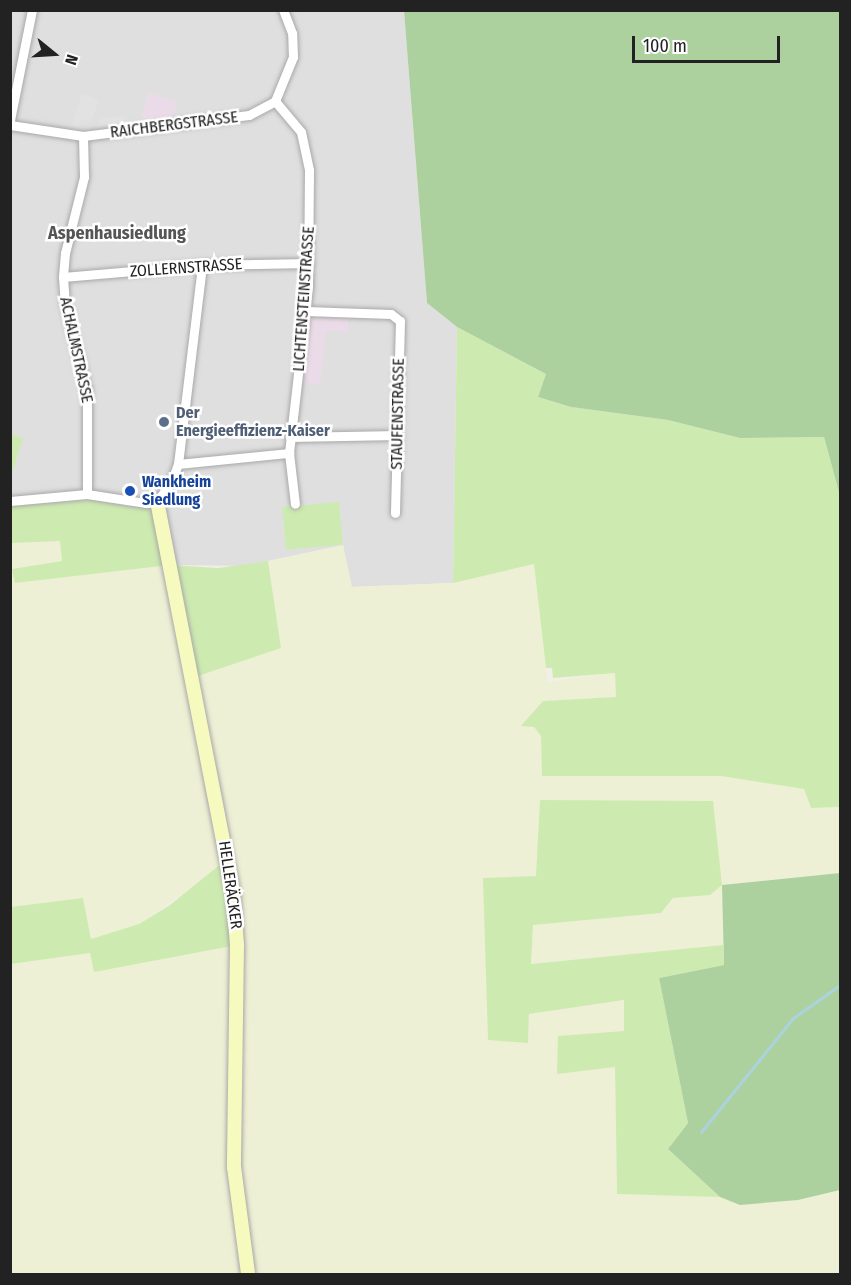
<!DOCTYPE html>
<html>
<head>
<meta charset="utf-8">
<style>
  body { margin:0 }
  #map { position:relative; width:851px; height:1285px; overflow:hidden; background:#f2efe9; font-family:"Fira Sans Condensed",sans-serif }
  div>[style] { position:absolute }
  .residential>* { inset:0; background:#e0dfdf }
  .industrial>* { inset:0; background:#ebdbe8 }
  .farmland>* { inset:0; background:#eef0d5 }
  .grass>* { inset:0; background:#cdebb0; transform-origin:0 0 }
  .forest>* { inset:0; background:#add19e }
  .parking>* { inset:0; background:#e2e2e2 }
  .stream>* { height:3px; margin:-1.5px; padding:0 1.5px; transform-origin:1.5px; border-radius:1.5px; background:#aad3df }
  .roads { filter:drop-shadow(0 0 2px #a9a9a9) drop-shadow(0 0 2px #a9a9a9) }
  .street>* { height:9px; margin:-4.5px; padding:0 4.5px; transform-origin:4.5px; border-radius:4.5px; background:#fff }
  .secondary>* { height:14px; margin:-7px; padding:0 7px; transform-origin:7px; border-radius:7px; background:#f7fabf }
  .dots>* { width:16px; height:16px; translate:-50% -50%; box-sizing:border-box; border:3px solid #fff; border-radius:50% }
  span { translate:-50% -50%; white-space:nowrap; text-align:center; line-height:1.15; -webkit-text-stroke:5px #fff; paint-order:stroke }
  .street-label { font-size:16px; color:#222 }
  .service-label { font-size:16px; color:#4e5e75; font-weight:700 }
  .left { translate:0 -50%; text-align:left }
  .transit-label { font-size:16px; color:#164399; font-weight:700 }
  .neighbourhood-label { font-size:18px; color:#555; font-weight:700 }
  .frame { position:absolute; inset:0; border:12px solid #222; pointer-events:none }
  .north { position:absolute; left:24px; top:24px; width:60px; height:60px; -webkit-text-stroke:4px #fff; paint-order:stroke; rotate:108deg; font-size:16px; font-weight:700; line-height:24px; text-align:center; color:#222 }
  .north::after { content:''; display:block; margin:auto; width:21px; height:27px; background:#222; clip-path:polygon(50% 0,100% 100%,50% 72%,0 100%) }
  .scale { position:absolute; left:632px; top:36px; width:148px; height:27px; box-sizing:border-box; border:3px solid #222; border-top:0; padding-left:8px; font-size:18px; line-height:21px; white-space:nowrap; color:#222; -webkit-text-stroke:4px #fff; paint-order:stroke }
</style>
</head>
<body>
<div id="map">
  <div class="residential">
    <i style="clip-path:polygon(11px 11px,404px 11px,427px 303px,457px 327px,453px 583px,351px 587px,343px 545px,246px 566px,170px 565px,11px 501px)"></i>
  </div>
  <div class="industrial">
    <i style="clip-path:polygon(149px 93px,177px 103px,172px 118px,141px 118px)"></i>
    <i style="clip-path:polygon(306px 311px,348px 312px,348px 331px,326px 331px,320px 384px,298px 382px)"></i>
  </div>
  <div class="farmland">
    <i style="clip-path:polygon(61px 541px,62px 561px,13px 569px,15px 583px,170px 565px,281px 647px,268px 561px,343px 545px,352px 587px,453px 583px,534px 564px,548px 682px,615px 672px,617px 697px,543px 701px,523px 726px,534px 727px,541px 736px,542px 776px,721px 776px,804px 789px,811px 808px,840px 807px,840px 873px,723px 885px,723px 945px,531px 964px,533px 925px,661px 913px,673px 898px,710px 895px,536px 876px,483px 878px,528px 1043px,529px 1014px,624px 1000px,625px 1031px,557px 1073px,615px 1066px,617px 1194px,720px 1197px,740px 1205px,798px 1200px,840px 1190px,840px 1274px,11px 1274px,11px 964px,91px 953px,94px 971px,196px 885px,139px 924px,91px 939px,83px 898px,11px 907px,10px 543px)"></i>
  </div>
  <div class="grass">
    <i style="clip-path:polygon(457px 327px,546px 374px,538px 397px,571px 407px,668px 420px,740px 438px,824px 437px,840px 496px,840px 807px,811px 808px,804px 789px,721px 776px,542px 776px,541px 736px,534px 727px,521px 726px,543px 701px,616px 697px,615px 673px,553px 678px,552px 668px,546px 668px,534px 564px,453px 583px)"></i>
    <i style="clip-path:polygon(11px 434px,23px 438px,11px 476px,10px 434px)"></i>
    <i style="clip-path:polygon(87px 494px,157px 501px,170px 565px,218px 568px,268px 561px,281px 648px,192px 678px,170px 565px,15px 583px,12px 569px,62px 561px,60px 541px,11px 543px,10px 501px)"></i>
    <i style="left:339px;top:502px;width:43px;height:57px;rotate:85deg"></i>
    <i style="clip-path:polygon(540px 800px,713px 801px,722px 885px,710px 895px,673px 898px,661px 913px,533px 925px,531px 964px,723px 945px,724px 965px,659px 978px,688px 1123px,668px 1149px,720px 1197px,617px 1194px,615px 1067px,557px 1074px,558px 1036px,624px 1031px,624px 1000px,529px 1014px,528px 1043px,488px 1040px,483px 878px,536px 876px)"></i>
    <i style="clip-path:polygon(227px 859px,237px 945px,94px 972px,90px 953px,11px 964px,10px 907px,83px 898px,91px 939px,139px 924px,170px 905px)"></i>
  </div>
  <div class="forest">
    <i style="clip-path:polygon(404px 11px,840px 11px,840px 496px,824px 437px,740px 438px,668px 420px,571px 407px,538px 397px,546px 374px,457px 327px,427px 303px)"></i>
    <i style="clip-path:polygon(840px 873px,840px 1190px,798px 1200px,740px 1205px,720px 1197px,668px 1149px,688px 1123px,659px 978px,724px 965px,722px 885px)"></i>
  </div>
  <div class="parking">
    <i style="clip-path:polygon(82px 94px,99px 100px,91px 121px,81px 120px,79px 127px,72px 126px)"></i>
    <i style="clip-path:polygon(121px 116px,127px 119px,126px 132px,94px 135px,100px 119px)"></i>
  </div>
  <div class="stream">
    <i style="left:701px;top:1132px;width:146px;rotate:-51.1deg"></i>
    <i style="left:793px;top:1018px;width:57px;rotate:-35.1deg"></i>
  </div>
  <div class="roads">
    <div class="street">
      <i style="left:275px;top:101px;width:40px;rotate:50deg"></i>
      <i style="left:301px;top:132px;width:39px;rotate:78deg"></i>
      <i style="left:309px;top:170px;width:116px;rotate:90.5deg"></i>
      <i style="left:308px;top:286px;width:168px;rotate:96.5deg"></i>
      <i style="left:289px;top:453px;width:51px;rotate:83.3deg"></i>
      <i style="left:10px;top:120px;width:112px;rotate:-78.7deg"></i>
      <i style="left:10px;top:125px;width:74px;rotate:8.6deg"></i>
      <i style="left:83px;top:136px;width:167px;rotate:-7.2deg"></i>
      <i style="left:249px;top:115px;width:30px;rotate:-28deg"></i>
      <i style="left:275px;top:101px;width:48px;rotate:-67.8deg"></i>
      <i style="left:293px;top:57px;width:24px;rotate:-92deg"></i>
      <i style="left:292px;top:33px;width:25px;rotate:-111deg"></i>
      <i style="left:83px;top:136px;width:41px;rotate:88.6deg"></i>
      <i style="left:84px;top:177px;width:78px;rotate:104deg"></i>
      <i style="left:65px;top:253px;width:24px;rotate:95deg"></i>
      <i style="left:63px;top:277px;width:27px;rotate:86deg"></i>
      <i style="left:65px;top:304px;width:89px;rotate:75.7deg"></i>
      <i style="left:87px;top:390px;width:104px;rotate:90deg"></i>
      <i style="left:63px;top:277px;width:140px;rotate:-4.9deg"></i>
      <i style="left:202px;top:265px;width:107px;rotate:-1.1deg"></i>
      <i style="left:306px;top:311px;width:85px;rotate:2deg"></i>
      <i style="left:391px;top:314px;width:11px;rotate:38deg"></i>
      <i style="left:400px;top:321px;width:192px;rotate:91.5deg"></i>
      <i style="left:290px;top:437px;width:108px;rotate:-1.1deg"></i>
      <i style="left:178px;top:464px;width:112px;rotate:-5.7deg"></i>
      <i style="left:10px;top:501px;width:77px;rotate:-5.2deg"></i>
      <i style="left:87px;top:494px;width:60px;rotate:8.7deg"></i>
      <i style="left:146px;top:503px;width:11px;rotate:-10deg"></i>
      <i style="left:157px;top:501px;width:23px;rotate:-52deg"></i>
      <i style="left:171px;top:483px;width:20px;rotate:-70deg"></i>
      <i style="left:178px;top:464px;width:200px;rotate:-83.1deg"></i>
    </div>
    <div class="secondary">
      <i style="left:157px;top:501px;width:398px;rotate:79deg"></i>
      <i style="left:233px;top:892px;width:53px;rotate:85.7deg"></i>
      <i style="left:237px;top:945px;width:222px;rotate:90.8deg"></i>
      <i style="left:234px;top:1167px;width:108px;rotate:82.5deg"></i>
    </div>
  </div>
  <div class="dots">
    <i style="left:164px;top:422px;background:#5c6f8a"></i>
    <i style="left:130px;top:491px;background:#1a4fb4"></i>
  </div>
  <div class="street-label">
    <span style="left:174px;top:125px;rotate:-7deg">RAICHBERGSTRASSE</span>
    <span style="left:186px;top:268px;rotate:-4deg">ZOLLERNSTRASSE</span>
    <span style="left:304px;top:299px;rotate:-86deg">LICHTENSTEINSTRASSE</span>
    <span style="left:76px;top:350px;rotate:78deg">ACHALMSTRASSE</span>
    <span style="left:398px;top:414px;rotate:-89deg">STAUFENSTRASSE</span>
    <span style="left:230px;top:885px;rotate:82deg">HELLERÄCKER</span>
  </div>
  <div class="service-label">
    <span class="left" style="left:176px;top:422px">Der<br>Energieeffizienz-Kaiser</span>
  </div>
  <div class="transit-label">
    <span class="left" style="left:142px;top:491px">Wankheim<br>Siedlung</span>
  </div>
  <div class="neighbourhood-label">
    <span style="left:117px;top:233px">Aspenhausiedlung</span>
  </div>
  <div class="frame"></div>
  <div class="north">N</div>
  <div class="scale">100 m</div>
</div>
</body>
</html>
